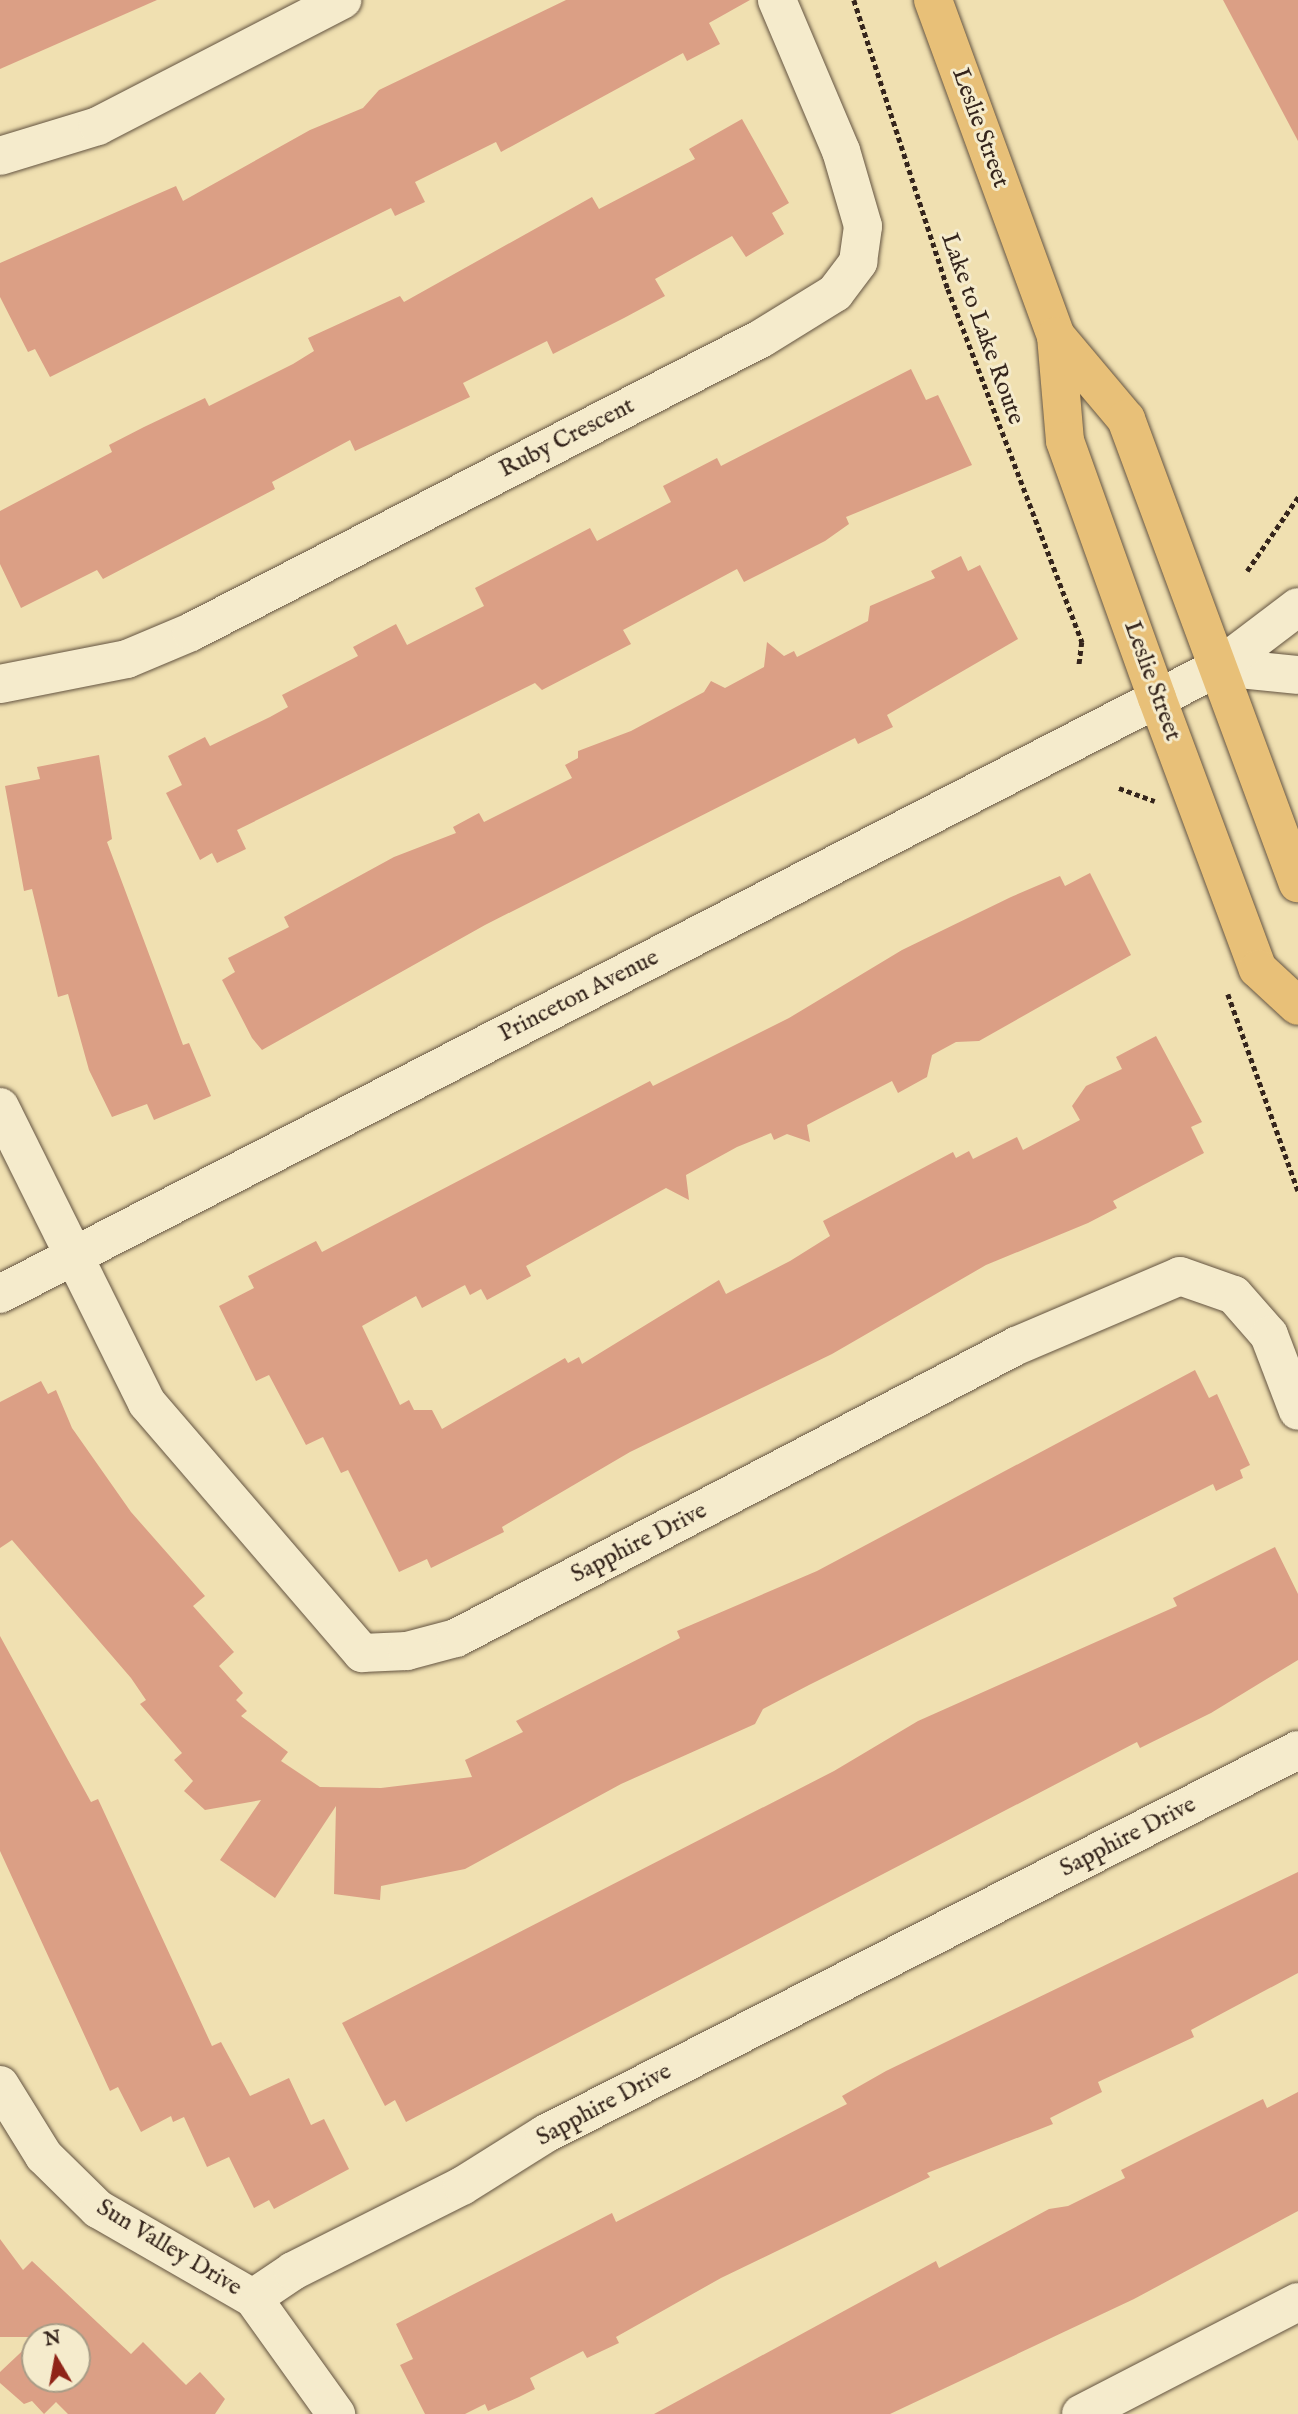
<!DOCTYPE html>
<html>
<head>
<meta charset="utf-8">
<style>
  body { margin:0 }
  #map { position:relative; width:1298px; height:2414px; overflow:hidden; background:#f0e0b1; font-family:"IM FELL English",serif }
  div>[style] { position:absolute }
  .building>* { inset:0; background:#db9f85 }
  .path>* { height:4.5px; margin-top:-2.25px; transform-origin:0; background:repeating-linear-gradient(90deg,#35251c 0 5px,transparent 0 8.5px) }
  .roads { filter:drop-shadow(0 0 2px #645441) drop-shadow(0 0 2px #645441) }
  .minor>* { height:38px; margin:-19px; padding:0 19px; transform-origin:19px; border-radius:19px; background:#f5ebcc }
  .major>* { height:38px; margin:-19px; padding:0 19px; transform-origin:19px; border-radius:19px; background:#e8c078 }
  span { translate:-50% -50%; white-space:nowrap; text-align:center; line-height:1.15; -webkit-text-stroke:6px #f5ebcc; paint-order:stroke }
  .street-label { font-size:24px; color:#35251c }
  .north { position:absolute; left:21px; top:2323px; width:70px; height:70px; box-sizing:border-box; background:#f5ebcc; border:2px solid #a89c86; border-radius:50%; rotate:350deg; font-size:19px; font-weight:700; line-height:28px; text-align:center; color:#35251c }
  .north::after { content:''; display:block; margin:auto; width:24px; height:32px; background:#8f2418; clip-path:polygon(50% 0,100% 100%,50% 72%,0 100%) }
</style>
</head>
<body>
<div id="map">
  <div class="building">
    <i style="clip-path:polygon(0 0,157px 0,0 69px)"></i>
    <i style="clip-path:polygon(566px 0,750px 0,709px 23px,720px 44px,687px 61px,683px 53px,501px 152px,496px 142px,415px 182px,425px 202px,395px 216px,391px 208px,50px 377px,35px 349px,28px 352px,0 297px,0 263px,176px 186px,183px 201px,310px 130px,363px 108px,379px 90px)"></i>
    <i style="clip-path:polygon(1223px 0,1298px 0,1298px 141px)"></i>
    <i style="clip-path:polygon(742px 119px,789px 203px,772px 213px,784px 234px,746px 257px,732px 236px,655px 279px,665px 296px,624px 318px,553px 354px,547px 341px,463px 383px,470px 397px,355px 451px,350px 440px,272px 482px,275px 489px,103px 579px,97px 570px,21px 608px,0 564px,0 511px,112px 452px,109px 445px,144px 427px,205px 398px,209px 406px,293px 364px,314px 351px,308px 338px,400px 296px,404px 302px,592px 197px,599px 209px,695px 159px,689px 149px)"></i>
    <i style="clip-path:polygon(911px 369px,926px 400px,938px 395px,972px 465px,846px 517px,849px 524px,825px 541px,744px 582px,737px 569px,623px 630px,631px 644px,542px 690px,535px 683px,237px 830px,246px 849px,217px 863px,212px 853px,200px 860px,166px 793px,182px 785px,168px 756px,205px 737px,210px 746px,270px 717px,288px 707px,282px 695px,358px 656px,353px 647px,396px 624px,407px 645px,484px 606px,475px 588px,590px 528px,597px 541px,671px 502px,663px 486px,717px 458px,721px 466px)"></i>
    <i style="clip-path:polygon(961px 556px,968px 571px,980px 565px,1018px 639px,887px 715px,893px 727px,858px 744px,855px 738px,485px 925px,262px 1050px,252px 1038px,222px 980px,235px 972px,228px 958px,289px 927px,284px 917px,394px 857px,456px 833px,453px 827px,479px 813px,484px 822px,572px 778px,565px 765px,578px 758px,578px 751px,631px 731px,704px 692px,711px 681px,725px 688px,764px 667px,767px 642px,784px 656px,794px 651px,797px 657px,868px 621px,870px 606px,935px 578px,931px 571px)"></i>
    <i style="clip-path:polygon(99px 755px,112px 839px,107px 842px,183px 1045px,189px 1043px,211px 1096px,154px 1120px,147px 1104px,112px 1117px,89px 1070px,68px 994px,58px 997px,32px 889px,24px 891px,5px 786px,40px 779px,37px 767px)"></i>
    <i style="clip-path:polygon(1090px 873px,1131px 955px,979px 1041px,956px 1042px,932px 1055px,927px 1077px,898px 1093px,892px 1081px,807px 1125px,810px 1142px,787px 1134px,774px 1140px,771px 1133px,737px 1147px,686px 1175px,689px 1200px,666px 1188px,526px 1266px,531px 1276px,487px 1300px,481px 1289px,470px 1295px,465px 1285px,422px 1308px,416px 1296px,362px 1326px,400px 1405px,409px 1400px,414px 1410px,432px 1410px,442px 1429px,565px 1358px,568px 1363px,579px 1357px,582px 1364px,719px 1280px,726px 1294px,790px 1261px,830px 1236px,823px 1221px,953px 1152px,956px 1158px,969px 1151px,973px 1159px,1017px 1137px,1023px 1150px,1080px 1120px,1072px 1106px,1086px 1086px,1122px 1069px,1116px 1057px,1156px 1036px,1202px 1122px,1191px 1127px,1204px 1153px,1113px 1201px,1117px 1208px,1088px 1223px,986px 1265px,832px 1354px,630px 1452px,502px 1527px,504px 1532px,431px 1568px,427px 1559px,399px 1572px,348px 1470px,341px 1473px,323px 1437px,306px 1445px,269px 1375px,256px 1381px,219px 1306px,254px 1288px,248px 1276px,316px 1241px,322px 1252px,650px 1081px,653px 1086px,789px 1018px,902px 950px,1011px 897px,1060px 876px,1065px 886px)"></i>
    <i style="clip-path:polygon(1195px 1370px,1209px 1398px,1217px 1394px,1250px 1465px,1240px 1470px,1243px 1478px,1216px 1491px,1213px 1484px,809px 1685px,763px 1709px,755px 1724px,621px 1784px,465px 1869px,381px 1886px,380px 1900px,334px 1894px,336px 1806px,275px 1898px,220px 1860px,261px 1800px,205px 1810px,184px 1791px,193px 1781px,174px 1760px,182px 1753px,140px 1704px,146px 1700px,131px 1678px,12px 1540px,0 1548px,0 1402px,41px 1381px,48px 1394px,56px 1390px,72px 1428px,131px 1512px,205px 1596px,193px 1606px,234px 1652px,219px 1666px,243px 1693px,236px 1700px,247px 1711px,241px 1716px,288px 1752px,281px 1761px,320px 1787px,381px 1788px,472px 1777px,465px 1760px,523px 1732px,516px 1721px,680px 1638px,677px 1631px,817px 1571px)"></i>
    <i style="clip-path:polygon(1275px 1547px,1298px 1594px,1298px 1660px,1211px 1713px,1140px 1748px,1137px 1742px,406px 2122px,395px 2100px,385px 2106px,342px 2023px,834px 1771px,918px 1721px,1177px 1606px,1173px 1598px)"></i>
    <i style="clip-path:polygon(0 1636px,91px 1802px,98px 1799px,212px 2046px,221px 2042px,250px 2096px,289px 2078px,311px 2125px,324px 2119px,349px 2169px,274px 2209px,269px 2200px,254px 2208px,229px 2157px,207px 2167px,184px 2117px,173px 2122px,171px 2116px,141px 2132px,118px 2087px,110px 2091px,0 1851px)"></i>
    <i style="clip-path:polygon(1298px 1872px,1298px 1973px,1191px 2030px,1194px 2037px,1098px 2082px,1102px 2092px,1050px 2118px,1053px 2124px,927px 2173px,930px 2177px,721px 2278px,616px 2337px,619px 2343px,587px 2358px,583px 2351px,530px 2378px,535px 2389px,519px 2397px,488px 2411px,485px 2404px,465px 2414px,425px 2414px,400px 2365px,413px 2359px,396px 2324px,612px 2213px,616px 2222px,847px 2104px,842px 2096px,886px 2071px)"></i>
    <i style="clip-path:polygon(1298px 2092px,1298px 2211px,1134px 2299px,890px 2414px,654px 2414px,936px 2261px,939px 2268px,1049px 2209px,1068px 2206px,1125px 2178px,1121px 2170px,1263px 2099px,1267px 2108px)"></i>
    <i style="clip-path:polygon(0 2239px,23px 2270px,32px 2261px,131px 2354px,143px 2342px,186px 2385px,200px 2372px,225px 2399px,215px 2414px,68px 2414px,56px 2402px,44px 2414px,32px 2401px,24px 2404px,0 2383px,0 2372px,35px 2339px,35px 2379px,77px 2379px,77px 2337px,0 2337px)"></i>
  </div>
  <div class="path">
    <i style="left:854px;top:0;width:304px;rotate:72deg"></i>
    <i style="left:948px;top:289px;width:378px;rotate:69.2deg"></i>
    <i style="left:1082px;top:642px;width:24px;rotate:97deg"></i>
    <i style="left:1247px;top:571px;width:90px;rotate:-55.4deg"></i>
    <i style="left:1119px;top:788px;width:38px;rotate:20deg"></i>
    <i style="left:1228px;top:994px;width:209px;rotate:70.4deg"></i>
  </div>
  <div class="roads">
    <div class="minor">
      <i style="left:0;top:156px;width:102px;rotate:-17deg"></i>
      <i style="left:98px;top:126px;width:275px;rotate:-27.3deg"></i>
      <i style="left:1219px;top:667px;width:79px;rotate:5.8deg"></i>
      <i style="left:0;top:684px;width:129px;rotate:-11.1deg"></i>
      <i style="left:127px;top:659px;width:69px;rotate:-22.9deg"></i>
      <i style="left:191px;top:632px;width:642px;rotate:-27.24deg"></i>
      <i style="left:762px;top:338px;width:86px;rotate:-31.7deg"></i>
      <i style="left:835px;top:293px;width:39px;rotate:-53deg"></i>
      <i style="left:858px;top:262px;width:36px;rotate:-82deg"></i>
      <i style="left:863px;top:226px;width:78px;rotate:-106.3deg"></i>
      <i style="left:841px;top:151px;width:164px;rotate:-113deg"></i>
      <i style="left:0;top:1107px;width:330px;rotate:63.6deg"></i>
      <i style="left:147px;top:1403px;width:330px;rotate:49.3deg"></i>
      <i style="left:362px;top:1653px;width:45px;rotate:-2.5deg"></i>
      <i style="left:407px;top:1651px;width:51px;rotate:-14.9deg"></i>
      <i style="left:456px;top:1638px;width:632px;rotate:-27.54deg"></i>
      <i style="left:1016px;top:1346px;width:178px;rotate:-23.1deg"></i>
      <i style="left:1180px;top:1276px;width:57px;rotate:19.4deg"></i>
      <i style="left:1234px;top:1295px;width:53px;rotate:48.8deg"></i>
      <i style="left:1269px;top:1335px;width:81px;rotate:69.1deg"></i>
      <i style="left:0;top:1294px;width:1371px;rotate:-27.22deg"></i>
      <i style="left:1219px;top:667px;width:99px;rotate:-37.2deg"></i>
      <i style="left:0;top:2085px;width:84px;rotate:58.2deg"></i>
      <i style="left:44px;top:2156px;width:76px;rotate:44.5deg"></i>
      <i style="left:98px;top:2209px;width:179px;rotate:29.9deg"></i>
      <i style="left:253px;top:2298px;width:143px;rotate:54.4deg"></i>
      <i style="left:253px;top:2298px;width:48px;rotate:-34deg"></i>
      <i style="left:293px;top:2271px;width:189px;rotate:-26.7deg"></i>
      <i style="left:462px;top:2186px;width:98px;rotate:-32.1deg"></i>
      <i style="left:545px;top:2134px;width:845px;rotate:-27.02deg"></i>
      <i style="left:1081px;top:2414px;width:244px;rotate:-27.3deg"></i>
    </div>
    <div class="major">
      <i style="left:933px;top:0;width:358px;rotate:69.9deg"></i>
      <i style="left:1056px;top:336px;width:105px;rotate:85.1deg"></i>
      <i style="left:1065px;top:441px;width:273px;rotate:70.3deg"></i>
      <i style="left:1157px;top:698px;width:289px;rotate:69.6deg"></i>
      <i style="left:1258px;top:969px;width:54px;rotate:42.8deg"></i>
      <i style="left:1056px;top:336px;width:109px;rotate:49.9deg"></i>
      <i style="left:1126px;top:419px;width:495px;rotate:69.7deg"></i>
    </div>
  </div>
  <div class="street-label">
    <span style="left:980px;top:128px;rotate:70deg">Leslie Street</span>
    <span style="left:982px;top:329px;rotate:70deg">Lake to Lake Route</span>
    <span style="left:567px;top:438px;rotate:-27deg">Ruby Crescent</span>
    <span style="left:1152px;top:681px;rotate:70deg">Leslie Street</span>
    <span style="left:579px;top:996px;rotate:-27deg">Princeton Avenue</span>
    <span style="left:639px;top:1543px;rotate:-27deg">Sapphire Drive</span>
    <span style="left:1128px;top:1837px;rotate:-27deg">Sapphire Drive</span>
    <span style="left:604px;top:2105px;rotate:-28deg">Sapphire Drive</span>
    <span style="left:169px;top:2248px;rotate:31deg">Sun Valley Drive</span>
  </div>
  <div class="north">N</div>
</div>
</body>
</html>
